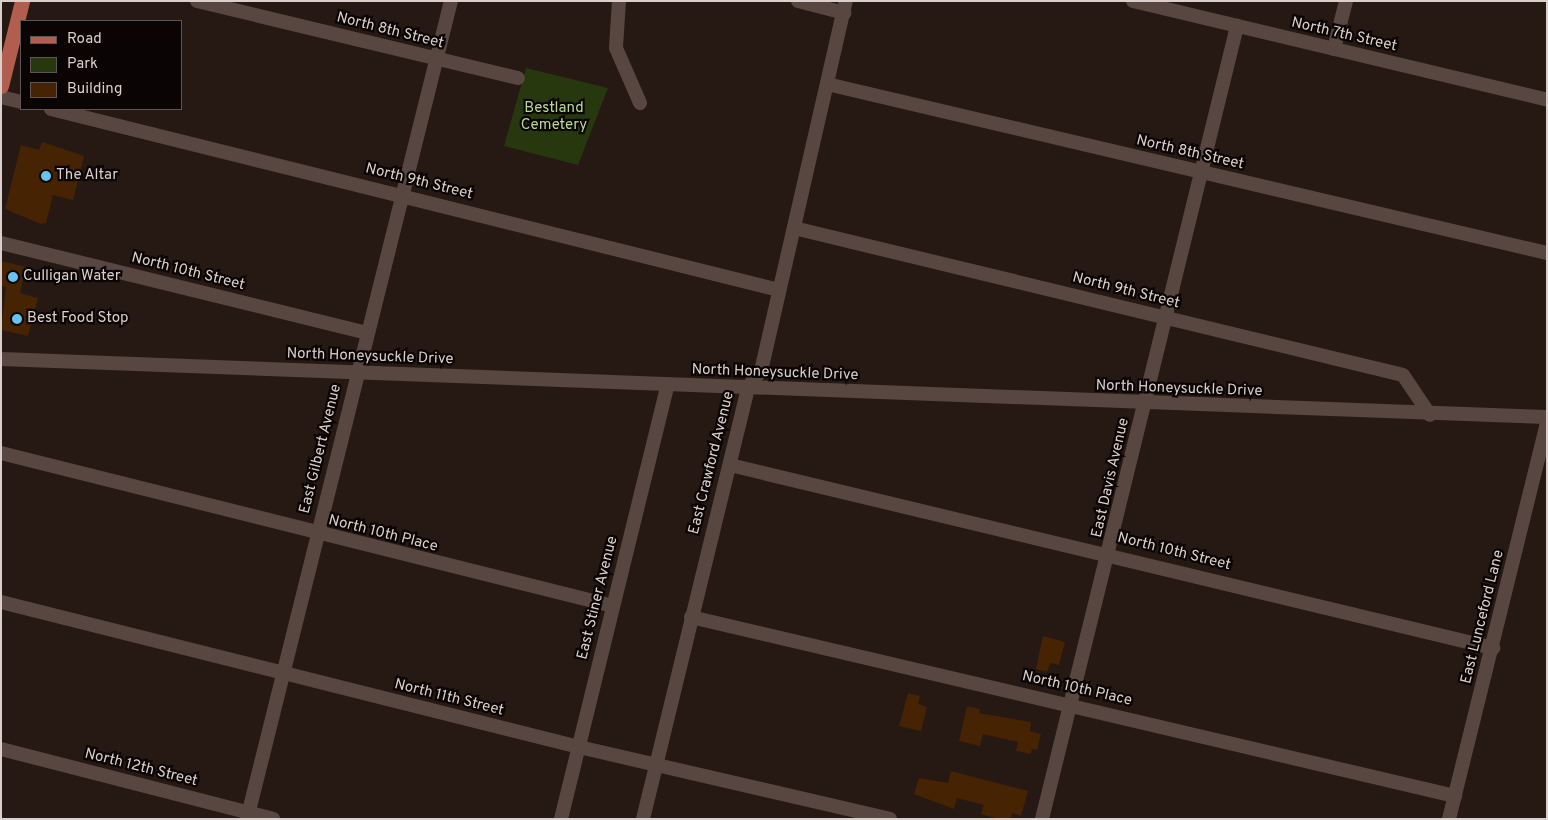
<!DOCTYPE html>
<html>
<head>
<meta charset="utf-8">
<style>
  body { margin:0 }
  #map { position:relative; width:1548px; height:820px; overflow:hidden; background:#261813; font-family:Overpass,sans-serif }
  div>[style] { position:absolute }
  .green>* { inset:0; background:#28380e }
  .building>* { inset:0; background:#462302 }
  .minor>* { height:14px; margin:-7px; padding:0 7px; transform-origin:7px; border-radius:7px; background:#584741 }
  .major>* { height:15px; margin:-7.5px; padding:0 7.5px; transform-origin:7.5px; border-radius:7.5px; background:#b15e4e }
  .dots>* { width:14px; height:14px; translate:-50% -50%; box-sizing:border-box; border:2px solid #0a0504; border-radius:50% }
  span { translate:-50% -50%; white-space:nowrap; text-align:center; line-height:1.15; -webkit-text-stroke:4.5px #0a0504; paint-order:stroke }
  .street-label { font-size:15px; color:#dacfcc }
  .park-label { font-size:15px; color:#b9d993 }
  .poi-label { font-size:15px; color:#dacfcc }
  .left { translate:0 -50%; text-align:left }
  .frame { position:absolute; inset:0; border:2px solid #dacfcc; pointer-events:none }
  .legend { position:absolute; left:20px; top:20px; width:162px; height:90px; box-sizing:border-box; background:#0a0504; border:1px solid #5d5654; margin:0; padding:6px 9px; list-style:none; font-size:15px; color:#dacfcc }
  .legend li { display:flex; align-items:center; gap:10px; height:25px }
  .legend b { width:25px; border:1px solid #5d5654 }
</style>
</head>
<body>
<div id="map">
  <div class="green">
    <i style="clip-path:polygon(526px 68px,608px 88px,578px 165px,504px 146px)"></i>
  </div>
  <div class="building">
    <i style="clip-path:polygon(42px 142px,84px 156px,73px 200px,53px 195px,46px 223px,41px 224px,5px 209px,21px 145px,39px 150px)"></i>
    <i style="clip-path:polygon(1px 261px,26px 267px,20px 293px,38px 298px,28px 336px,1px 330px,6px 287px,1px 286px)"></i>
    <i style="clip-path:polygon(1043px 636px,1065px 642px,1059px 665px,1050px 663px,1047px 672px,1036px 669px)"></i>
    <i style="clip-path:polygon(908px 693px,920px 696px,918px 704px,927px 707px,921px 731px,899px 726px)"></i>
    <i style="clip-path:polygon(967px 706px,980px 709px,979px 713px,1031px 722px,1030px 731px,1041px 734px,1037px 750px,1032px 749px,1031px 754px,1016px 751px,1018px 742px,983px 734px,980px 746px,959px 741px)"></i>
    <i style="clip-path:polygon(951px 771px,1028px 791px,1021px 816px,1012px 813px,1011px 819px,998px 819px,981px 814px,984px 805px,957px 798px,954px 809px,914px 794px,919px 778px,948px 783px)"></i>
  </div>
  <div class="minor">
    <i style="left:197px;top:1px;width:330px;rotate:13.5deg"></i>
    <i style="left:619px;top:1px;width:47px;rotate:93.7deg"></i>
    <i style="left:616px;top:48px;width:60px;rotate:66.4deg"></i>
    <i style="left:798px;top:1px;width:48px;rotate:14.6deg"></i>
    <i style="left:1133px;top:1px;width:426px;rotate:13.4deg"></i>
    <i style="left:1334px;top:49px;width:49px;rotate:-76deg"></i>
    <i style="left:827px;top:84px;width:740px;rotate:13.21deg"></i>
    <i style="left:1px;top:97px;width:21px;rotate:14deg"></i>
    <i style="left:51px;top:109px;width:750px;rotate:13.96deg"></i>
    <i style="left:794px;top:228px;width:626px;rotate:13.57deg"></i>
    <i style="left:1403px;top:375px;width:48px;rotate:56deg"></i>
    <i style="left:1px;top:243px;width:377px;rotate:13.8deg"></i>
    <i style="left:1px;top:359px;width:1547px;rotate:2.15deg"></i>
    <i style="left:1px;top:453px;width:631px;rotate:14.04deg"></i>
    <i style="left:730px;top:465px;width:785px;rotate:13.49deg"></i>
    <i style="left:1px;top:602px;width:596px;rotate:14.08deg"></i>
    <i style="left:579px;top:747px;width:319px;rotate:13deg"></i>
    <i style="left:691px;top:617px;width:785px;rotate:13.19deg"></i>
    <i style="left:1px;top:749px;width:281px;rotate:14.4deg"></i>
    <i style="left:247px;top:819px;width:843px;rotate:-76deg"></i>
    <i style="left:561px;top:819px;width:446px;rotate:-76.2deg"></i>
    <i style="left:643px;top:819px;width:445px;rotate:-76.3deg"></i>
    <i style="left:748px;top:387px;width:21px;rotate:-51deg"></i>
    <i style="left:761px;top:371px;width:380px;rotate:-77.1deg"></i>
    <i style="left:1042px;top:819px;width:817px;rotate:-76.18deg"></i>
    <i style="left:1449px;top:819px;width:409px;rotate:-76.1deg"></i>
  </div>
  <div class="major">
    <i style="left:1px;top:86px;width:88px;rotate:-76.1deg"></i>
  </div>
  <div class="dots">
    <i style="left:46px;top:176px;background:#67c4f0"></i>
    <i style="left:13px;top:277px;background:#67c4f0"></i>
    <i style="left:17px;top:319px;background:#67c4f0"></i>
  </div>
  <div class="street-label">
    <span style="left:390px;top:31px;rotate:14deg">North 8th Street</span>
    <span style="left:1344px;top:35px;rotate:13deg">North 7th Street</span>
    <span style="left:1190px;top:153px;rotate:13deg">North 8th Street</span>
    <span style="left:419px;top:182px;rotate:14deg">North 9th Street</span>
    <span style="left:188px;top:272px;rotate:14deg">North 10th Street</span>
    <span style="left:1126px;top:291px;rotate:14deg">North 9th Street</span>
    <span style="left:370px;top:357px;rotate:2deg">North Honeysuckle Drive</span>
    <span style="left:775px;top:373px;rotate:2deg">North Honeysuckle Drive</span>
    <span style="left:1179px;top:389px;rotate:2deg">North Honeysuckle Drive</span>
    <span style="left:321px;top:449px;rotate:-76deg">East Gilbert Avenue</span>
    <span style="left:712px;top:463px;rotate:-76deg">East Crawford Avenue</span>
    <span style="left:1111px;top:478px;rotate:-77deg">East Davis Avenue</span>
    <span style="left:383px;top:534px;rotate:14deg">North 10th Place</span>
    <span style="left:1174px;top:552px;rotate:14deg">North 10th Street</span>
    <span style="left:598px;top:598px;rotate:-76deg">East Stiner Avenue</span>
    <span style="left:1483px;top:617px;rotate:-76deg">East Lunceford Lane</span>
    <span style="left:1077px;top:689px;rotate:13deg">North 10th Place</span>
    <span style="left:449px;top:698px;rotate:14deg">North 11th Street</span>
    <span style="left:141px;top:768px;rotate:14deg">North 12th Street</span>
  </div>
  <div class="park-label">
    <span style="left:554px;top:117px">Bestland<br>Cemetery</span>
  </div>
  <div class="poi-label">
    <span class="left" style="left:56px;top:176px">The Altar</span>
    <span class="left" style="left:23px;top:277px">Culligan Water</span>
    <span class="left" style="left:27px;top:319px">Best Food Stop</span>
  </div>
  <div class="frame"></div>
  <ul class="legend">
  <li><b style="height:6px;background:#b15e4e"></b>Road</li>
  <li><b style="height:14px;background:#28380e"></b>Park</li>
  <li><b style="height:14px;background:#462302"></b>Building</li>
  </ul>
</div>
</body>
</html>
